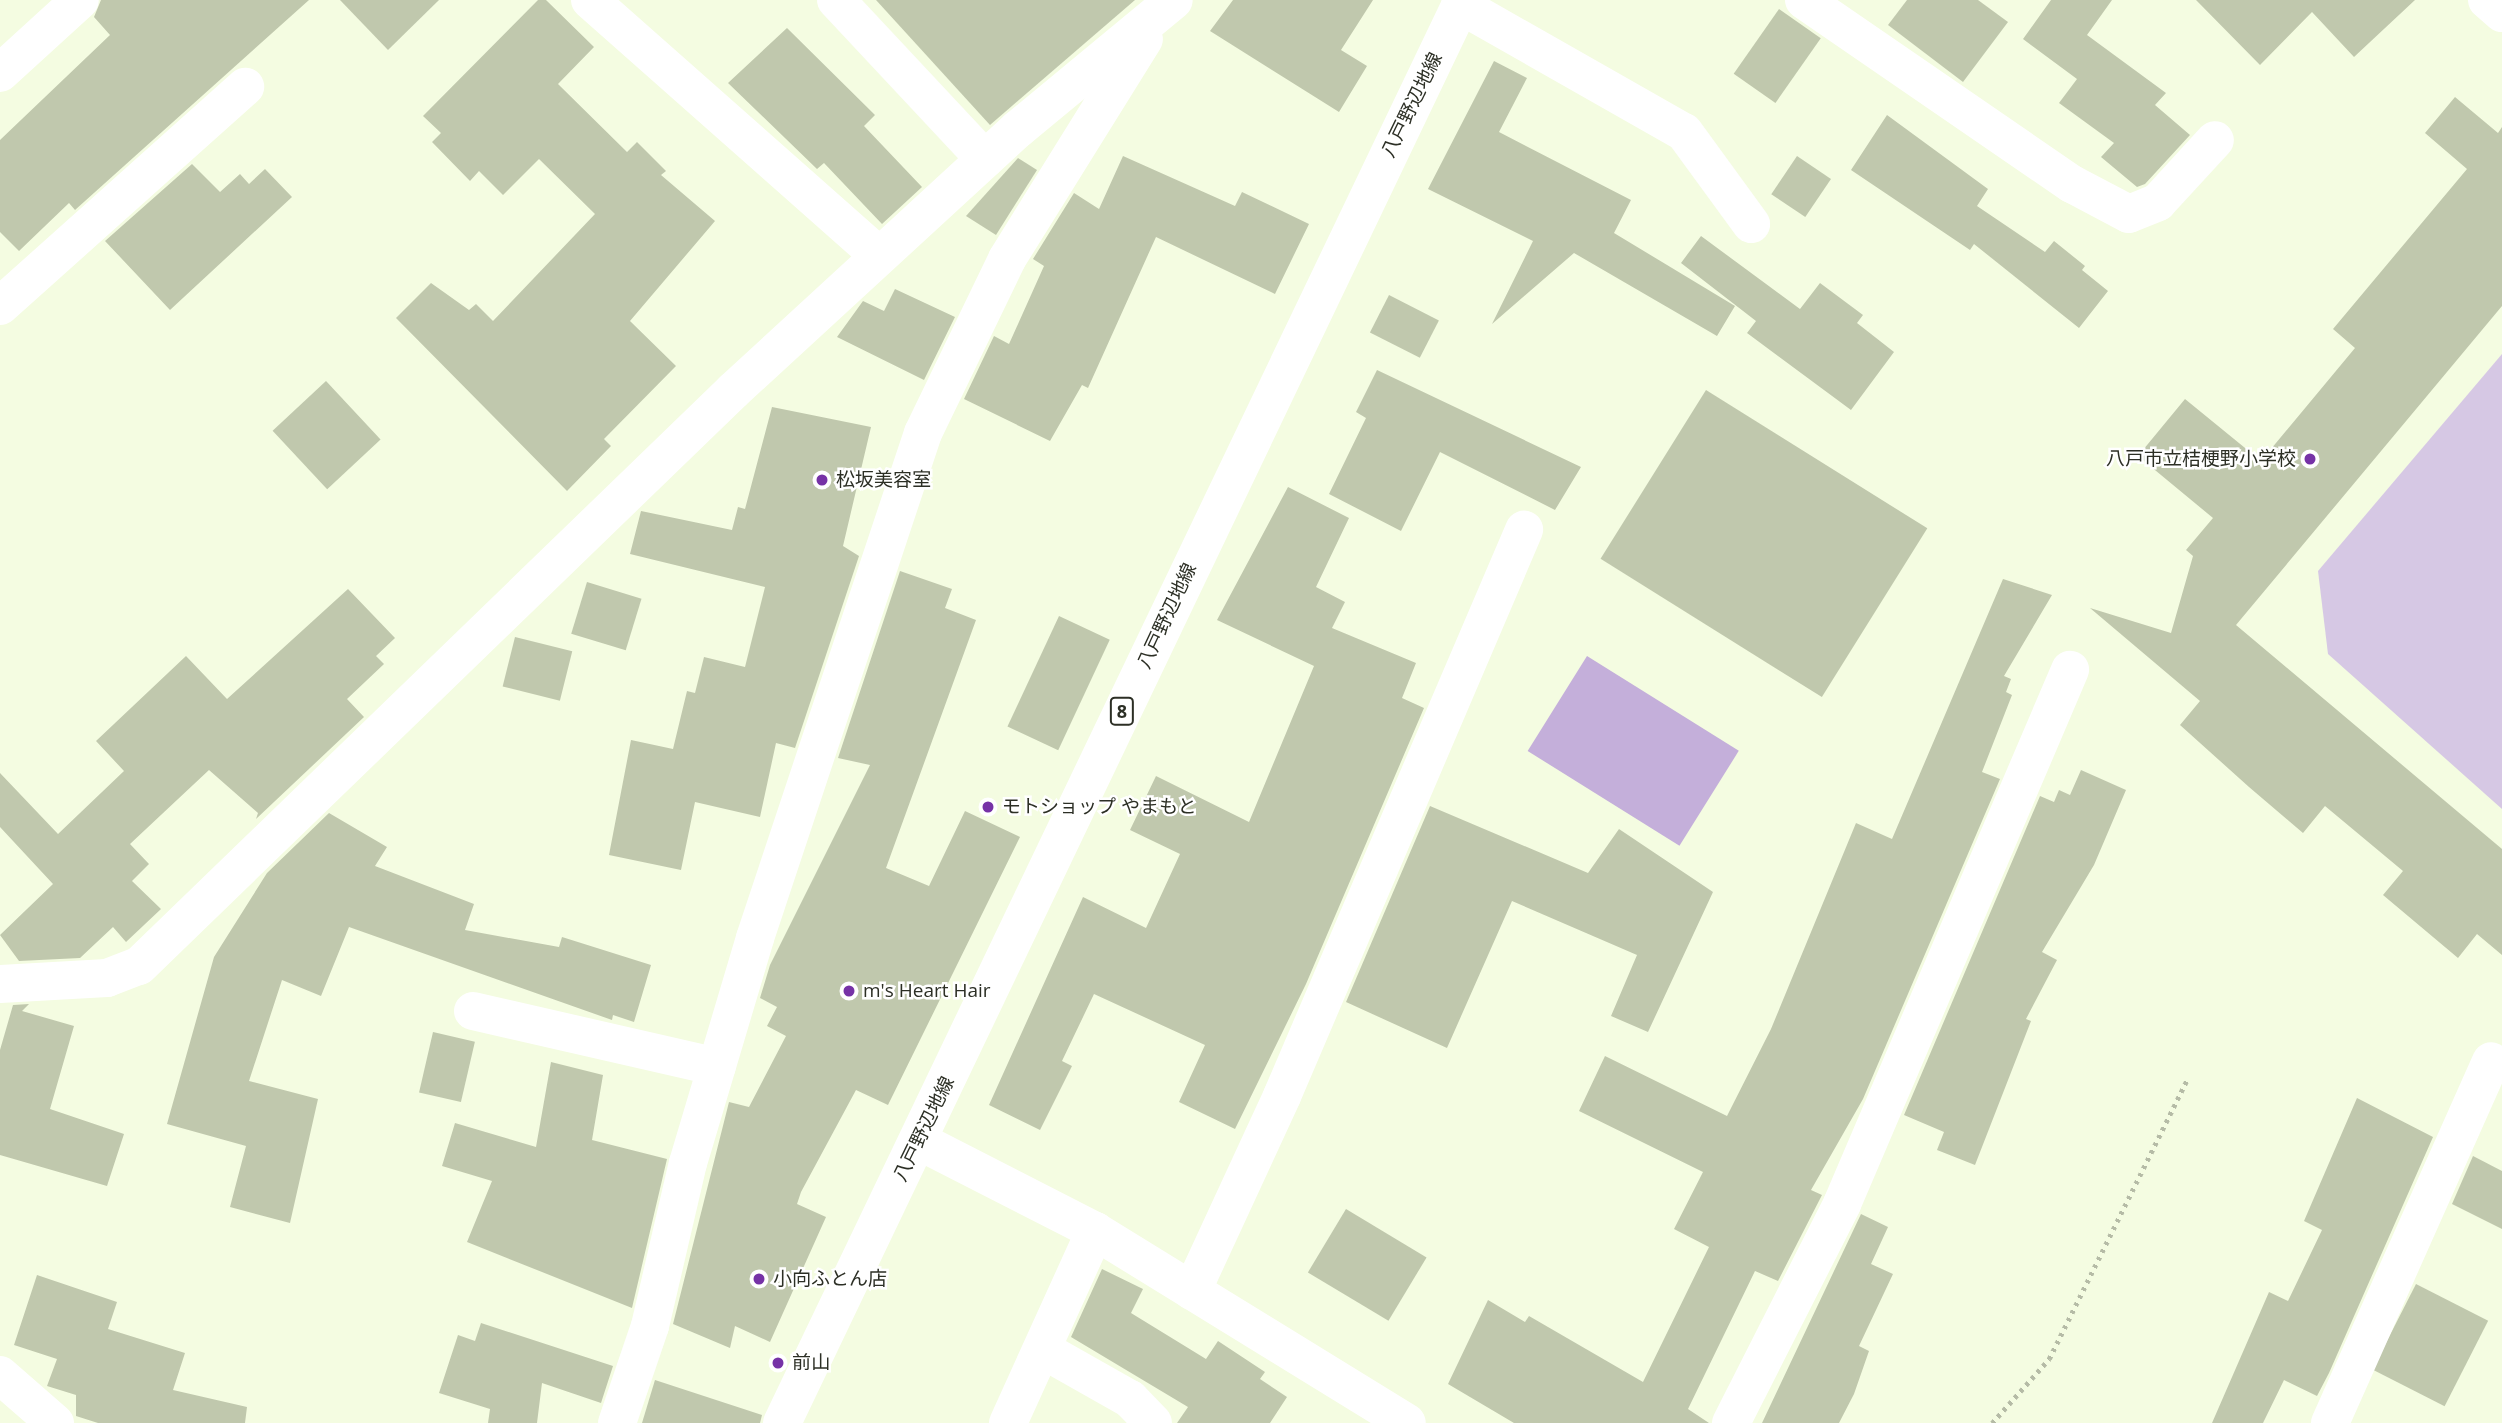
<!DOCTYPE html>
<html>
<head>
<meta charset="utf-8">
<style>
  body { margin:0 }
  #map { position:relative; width:2502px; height:1423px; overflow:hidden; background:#f4fce1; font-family:"Open Sans","Noto Sans JP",sans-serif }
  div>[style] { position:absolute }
  .green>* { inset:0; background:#d6c8e4 }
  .water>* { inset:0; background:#c4afda; transform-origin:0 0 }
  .building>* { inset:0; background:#c0c8ad; transform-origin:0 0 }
  .path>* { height:4.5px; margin-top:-2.25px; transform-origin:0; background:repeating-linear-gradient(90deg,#b5bba6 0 3.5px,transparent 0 8.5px) }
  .minor>* { height:38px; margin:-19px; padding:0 19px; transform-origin:19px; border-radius:19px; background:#fff }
  .major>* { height:38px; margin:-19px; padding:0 19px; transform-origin:19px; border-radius:19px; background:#fff }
  .dots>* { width:19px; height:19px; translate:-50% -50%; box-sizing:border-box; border:4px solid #fff; border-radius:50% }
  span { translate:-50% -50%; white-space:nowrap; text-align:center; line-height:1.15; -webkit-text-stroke:5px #fff; paint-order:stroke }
  .shield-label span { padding:2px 5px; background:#fff; border:2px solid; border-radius:5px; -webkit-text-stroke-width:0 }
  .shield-label { font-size:18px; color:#2c2f25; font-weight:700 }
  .street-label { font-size:19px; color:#2c2f25 }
  .poi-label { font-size:19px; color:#2c2f25 }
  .right { translate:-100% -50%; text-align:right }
  .left { translate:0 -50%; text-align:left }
</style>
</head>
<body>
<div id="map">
  <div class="green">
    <i style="clip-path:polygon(2502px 354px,2502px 809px,2328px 654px,2318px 571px)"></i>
  </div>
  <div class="water">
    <i style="left:1587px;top:656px;width:179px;height:112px;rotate:32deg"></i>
  </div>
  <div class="building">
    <i style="clip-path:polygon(101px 0,309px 0,75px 210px,69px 203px,19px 251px,0 232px,0 140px,110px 35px,94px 17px)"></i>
    <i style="clip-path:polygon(340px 0,439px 0,388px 50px)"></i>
    <i style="clip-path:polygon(538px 0,546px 0,594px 47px,558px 84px,627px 152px,637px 142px,666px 171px,661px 175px,715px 221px,630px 321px,676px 366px,604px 439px,611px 446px,567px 491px,396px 318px,431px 283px,469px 310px,476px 304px,493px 321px,595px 214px,539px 159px,503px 195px,479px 171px,470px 181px,432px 142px,441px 133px,423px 116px)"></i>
    <i style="clip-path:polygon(876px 0,1135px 0,990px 125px)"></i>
    <i style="clip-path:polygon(1233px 0,1373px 0,1341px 50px,1367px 66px,1339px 112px,1210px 31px)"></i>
    <i style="clip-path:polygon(1907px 0,1978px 0,2008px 22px,1963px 82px,1888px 25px)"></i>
    <i style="clip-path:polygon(2051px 0,2112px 0,2087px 35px,2166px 93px,2155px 105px,2190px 135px,2145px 184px,2137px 187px,2101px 157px,2114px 143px,2059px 103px,2077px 79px,2023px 39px)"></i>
    <i style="clip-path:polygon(2196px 0,2415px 0,2354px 57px,2312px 12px,2260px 65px)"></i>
    <i style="left:1779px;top:9px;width:51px;height:79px;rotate:35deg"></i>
    <i style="clip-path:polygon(787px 28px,875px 115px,864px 126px,922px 187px,882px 224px,824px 163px,817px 169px,728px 83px)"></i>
    <i style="clip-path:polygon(1494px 61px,1527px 78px,1499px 132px,1631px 200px,1614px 233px,1735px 306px,1717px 336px,1574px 253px,1492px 324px,1533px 241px,1428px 189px)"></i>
    <i style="clip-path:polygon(2455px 97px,2498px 133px,2502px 127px,2502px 306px,2236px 625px,2502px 849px,2502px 955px,2477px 934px,2458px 958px,2383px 895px,2403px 871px,2325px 806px,2303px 833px,2249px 787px,2180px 725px,2200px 701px,2090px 608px,2171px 633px,2193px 556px,2186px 550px,2213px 518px,2138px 456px,2185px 399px,2261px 461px,2355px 348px,2333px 329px,2467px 169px,2425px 133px)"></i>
    <i style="clip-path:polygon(1887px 115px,1988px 189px,1977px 206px,2045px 252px,2054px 241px,2085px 266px,2082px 270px,2108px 291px,2079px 328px,1974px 244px,1970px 250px,1851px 170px)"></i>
    <i style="clip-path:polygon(1123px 156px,1235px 206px,1242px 192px,1309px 224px,1275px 294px,1156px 237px,1088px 388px,1082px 385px,1050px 441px,964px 399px,994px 336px,1009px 344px,1044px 266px,1033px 259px,1074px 193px,1099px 209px)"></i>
    <i style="left:1797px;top:156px;width:41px;height:46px;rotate:34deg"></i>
    <i style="clip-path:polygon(1018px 158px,1037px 170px,996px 235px,966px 216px)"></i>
    <i style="clip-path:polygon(192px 164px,220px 192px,240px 174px,249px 184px,265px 169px,292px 197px,170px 310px,105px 241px)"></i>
    <i style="clip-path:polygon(1701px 236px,1800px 309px,1820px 283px,1863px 315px,1857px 323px,1894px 352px,1851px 410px,1747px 333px,1756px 321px,1681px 263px)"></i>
    <i style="clip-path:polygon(895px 289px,955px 317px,924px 380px,837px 337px,863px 301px,884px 311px)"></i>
    <i style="left:1389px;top:295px;width:56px;height:42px;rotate:27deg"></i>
    <i style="clip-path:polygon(1377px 370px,1581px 467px,1555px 510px,1440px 452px,1401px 531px,1329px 494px,1366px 418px,1356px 412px)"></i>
    <i style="left:326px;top:381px;width:80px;height:73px;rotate:47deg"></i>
    <i style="left:1706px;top:390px;width:261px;height:199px;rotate:32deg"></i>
    <i style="clip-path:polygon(772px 407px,871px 427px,843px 546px,859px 556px,795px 748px,776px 743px,760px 817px,695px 802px,681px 870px,609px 855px,631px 740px,673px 749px,687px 691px,695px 693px,704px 657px,745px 667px,765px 587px,630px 554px,641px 511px,732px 530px,738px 507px,745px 509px)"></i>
    <i style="clip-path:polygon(1288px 487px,1349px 518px,1316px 587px,1345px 602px,1332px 628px,1416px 663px,1402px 698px,1424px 708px,1306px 984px,1235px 1129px,1179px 1102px,1205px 1045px,1094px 994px,1062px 1061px,1072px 1066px,1040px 1130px,989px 1105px,1083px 897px,1146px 928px,1180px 854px,1130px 830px,1156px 776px,1249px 822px,1314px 666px,1217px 620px)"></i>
    <i style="clip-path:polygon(900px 571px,952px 589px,945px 608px,976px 620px,886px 868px,929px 886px,965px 811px,1020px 837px,888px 1105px,856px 1090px,801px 1192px,797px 1204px,826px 1217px,770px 1342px,735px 1326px,730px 1348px,673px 1324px,729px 1102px,749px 1107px,786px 1036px,767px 1026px,777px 1007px,760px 998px,770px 965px,870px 765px,838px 758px)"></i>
    <i style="clip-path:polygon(2003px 579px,2052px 595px,2004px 676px,2011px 679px,2006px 692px,2012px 695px,1982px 772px,2000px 779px,1863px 1099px,1811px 1190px,1822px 1195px,1778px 1281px,1755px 1271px,1688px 1409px,1709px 1423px,1514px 1423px,1448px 1384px,1488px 1300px,1525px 1322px,1529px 1316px,1643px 1382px,1709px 1247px,1674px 1229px,1703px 1172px,1579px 1111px,1605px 1056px,1727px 1116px,1771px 1029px,1856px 823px,1892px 839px)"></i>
    <i style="left:587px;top:582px;width:57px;height:54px;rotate:17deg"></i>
    <i style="clip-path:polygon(348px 589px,395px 638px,376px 656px,384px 664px,347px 699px,364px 717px,256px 819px,258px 813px,209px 770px,130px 844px,149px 864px,132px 881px,161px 909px,126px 942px,113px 927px,80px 958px,19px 961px,0 935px,53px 884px,0 827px,0 773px,58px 834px,124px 771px,96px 741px,186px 656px,227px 699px)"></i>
    <i style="left:1059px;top:616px;width:56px;height:122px;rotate:25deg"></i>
    <i style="left:515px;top:637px;width:59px;height:51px;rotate:14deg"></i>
    <i style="clip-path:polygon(2081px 770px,2126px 790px,2094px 865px,2042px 952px,2057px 960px,2026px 1019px,2031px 1021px,1975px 1165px,1937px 1150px,1944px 1132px,1904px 1115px,2040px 796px,2054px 802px,2059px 790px,2070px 795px)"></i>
    <i style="clip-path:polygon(1430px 806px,1588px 873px,1619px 829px,1713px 892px,1648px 1032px,1611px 1016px,1637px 955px,1512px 901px,1447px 1048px,1346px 1002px)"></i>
    <i style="clip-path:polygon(329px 813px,387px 847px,375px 866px,474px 904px,465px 930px,559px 947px,562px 937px,651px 965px,634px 1022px,613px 1015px,612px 1020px,349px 927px,321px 996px,282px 980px,249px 1081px,318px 1099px,290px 1223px,230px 1207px,246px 1146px,167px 1124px,214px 957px,267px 873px)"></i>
    <i style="clip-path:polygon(29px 1004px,22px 1011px,74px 1026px,50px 1109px,124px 1134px,107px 1186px,0 1155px,0 1050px,13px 1005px)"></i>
    <i style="left:433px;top:1032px;width:43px;height:62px;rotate:13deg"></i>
    <i style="clip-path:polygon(551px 1062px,603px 1075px,592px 1140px,667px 1159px,632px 1308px,467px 1242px,492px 1181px,442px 1166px,455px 1123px,536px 1147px)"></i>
    <i style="clip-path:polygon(2357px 1098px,2433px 1137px,2329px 1373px,2317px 1396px,2284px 1380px,2263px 1423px,2212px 1423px,2269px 1292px,2288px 1301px,2322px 1230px,2304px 1221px)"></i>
    <i style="clip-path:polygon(2473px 1156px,2502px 1171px,2502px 1229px,2452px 1204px)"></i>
    <i style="left:1346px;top:1209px;width:94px;height:74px;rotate:31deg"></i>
    <i style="clip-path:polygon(1861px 1214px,1888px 1227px,1871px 1264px,1893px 1274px,1859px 1346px,1869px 1351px,1854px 1394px,1839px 1423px,1762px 1423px)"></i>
    <i style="clip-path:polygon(1102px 1269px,1143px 1289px,1131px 1313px,1206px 1359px,1218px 1341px,1265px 1372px,1260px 1379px,1287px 1397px,1270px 1423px,1177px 1423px,1188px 1407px,1071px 1337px)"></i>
    <i style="clip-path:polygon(37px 1275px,117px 1302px,108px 1329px,185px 1353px,173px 1390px,247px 1407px,245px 1423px,98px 1423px,76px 1416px,76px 1395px,47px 1386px,57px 1359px,14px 1345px)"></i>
    <i style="left:2416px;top:1284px;width:81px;height:96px;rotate:27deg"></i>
    <i style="clip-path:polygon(481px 1323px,613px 1366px,601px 1403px,542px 1383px,537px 1423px,488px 1423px,490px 1409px,439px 1393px,458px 1335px,475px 1341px)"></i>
    <i style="clip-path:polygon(655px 1380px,762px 1415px,760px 1423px,642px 1423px)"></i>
  </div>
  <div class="path">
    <i style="left:1992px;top:1423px;width:86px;rotate:-48.3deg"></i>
    <i style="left:2049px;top:1359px;width:313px;rotate:-63.7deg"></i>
  </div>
  <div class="minor">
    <i style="left:590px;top:0;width:386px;rotate:41.5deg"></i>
    <i style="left:836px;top:0;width:218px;rotate:46.9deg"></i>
    <i style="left:1804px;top:0;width:325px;rotate:34.5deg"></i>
    <i style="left:2072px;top:184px;width:64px;rotate:27.8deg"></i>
    <i style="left:2129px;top:214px;width:31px;rotate:-22deg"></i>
    <i style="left:2158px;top:202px;width:84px;rotate:-47.4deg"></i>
    <i style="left:2487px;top:0;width:20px;rotate:41deg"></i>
    <i style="left:1460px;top:5px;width:257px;rotate:29.6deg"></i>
    <i style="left:1684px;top:132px;width:114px;rotate:53.9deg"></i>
    <i style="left:0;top:73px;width:108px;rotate:-42.4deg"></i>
    <i style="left:0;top:306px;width:329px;rotate:-41.8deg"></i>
    <i style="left:0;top:984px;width:107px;rotate:-3.2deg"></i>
    <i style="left:107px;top:978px;width:34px;rotate:-21deg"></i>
    <i style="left:139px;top:966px;width:827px;rotate:-44.07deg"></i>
    <i style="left:733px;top:391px;width:387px;rotate:-42.6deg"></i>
    <i style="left:1018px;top:129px;width:202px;rotate:-39.6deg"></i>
    <i style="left:473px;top:1011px;width:250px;rotate:12.9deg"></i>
    <i style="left:919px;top:1141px;width:198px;rotate:27.1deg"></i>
    <i style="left:1095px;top:1231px;width:366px;rotate:31.6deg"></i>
    <i style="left:1192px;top:1291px;width:215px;rotate:-65.2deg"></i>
    <i style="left:1282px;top:1096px;width:616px;rotate:-66.85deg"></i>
    <i style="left:1045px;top:1351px;width:98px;rotate:29.5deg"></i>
    <i style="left:1130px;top:1399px;width:33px;rotate:46deg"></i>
    <i style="left:0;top:1375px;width:73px;rotate:41.1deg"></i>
    <i style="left:617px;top:1423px;width:102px;rotate:-71.2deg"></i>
    <i style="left:650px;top:1326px;width:167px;rotate:-76.9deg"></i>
    <i style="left:688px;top:1163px;width:235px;rotate:-73.4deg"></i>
    <i style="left:755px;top:938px;width:532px;rotate:-71.6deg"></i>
    <i style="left:923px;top:433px;width:193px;rotate:-64.2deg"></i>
    <i style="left:1007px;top:259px;width:259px;rotate:-58.1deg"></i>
    <i style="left:1008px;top:1423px;width:211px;rotate:-65.6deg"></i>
    <i style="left:1731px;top:1423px;width:246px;rotate:-63.1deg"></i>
    <i style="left:1842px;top:1204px;width:581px;rotate:-66.88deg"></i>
    <i style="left:2330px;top:1423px;width:396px;rotate:-66deg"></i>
  </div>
  <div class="major">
    <i style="left:782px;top:1423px;width:1578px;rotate:-64.43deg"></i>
  </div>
  <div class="dots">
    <i style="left:2310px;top:459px;background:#7632a6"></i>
    <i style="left:822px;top:480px;background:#7632a6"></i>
    <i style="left:988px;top:807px;background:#7632a6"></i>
    <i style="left:849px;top:991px;background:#7632a6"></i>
    <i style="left:759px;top:1279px;background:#7632a6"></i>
    <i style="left:778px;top:1363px;background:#7632a6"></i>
  </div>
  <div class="shield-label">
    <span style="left:1122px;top:711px">8</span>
  </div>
  <div class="street-label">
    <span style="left:1412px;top:105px;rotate:-64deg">八戸野辺地線</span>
    <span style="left:1167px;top:616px;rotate:-65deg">八戸野辺地線</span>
    <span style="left:924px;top:1129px;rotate:-64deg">八戸野辺地線</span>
  </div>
  <div class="poi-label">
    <span class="right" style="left:2296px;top:459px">八戸市立桔梗野小学校</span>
    <span class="left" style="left:836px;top:480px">松坂美容室</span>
    <span class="left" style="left:1002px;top:807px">モトショップ やまもと</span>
    <span class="left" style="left:863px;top:991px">m's Heart Hair</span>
    <span class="left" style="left:773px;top:1279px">小向ふとん店</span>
    <span class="left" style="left:792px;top:1363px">前山</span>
  </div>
</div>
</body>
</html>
